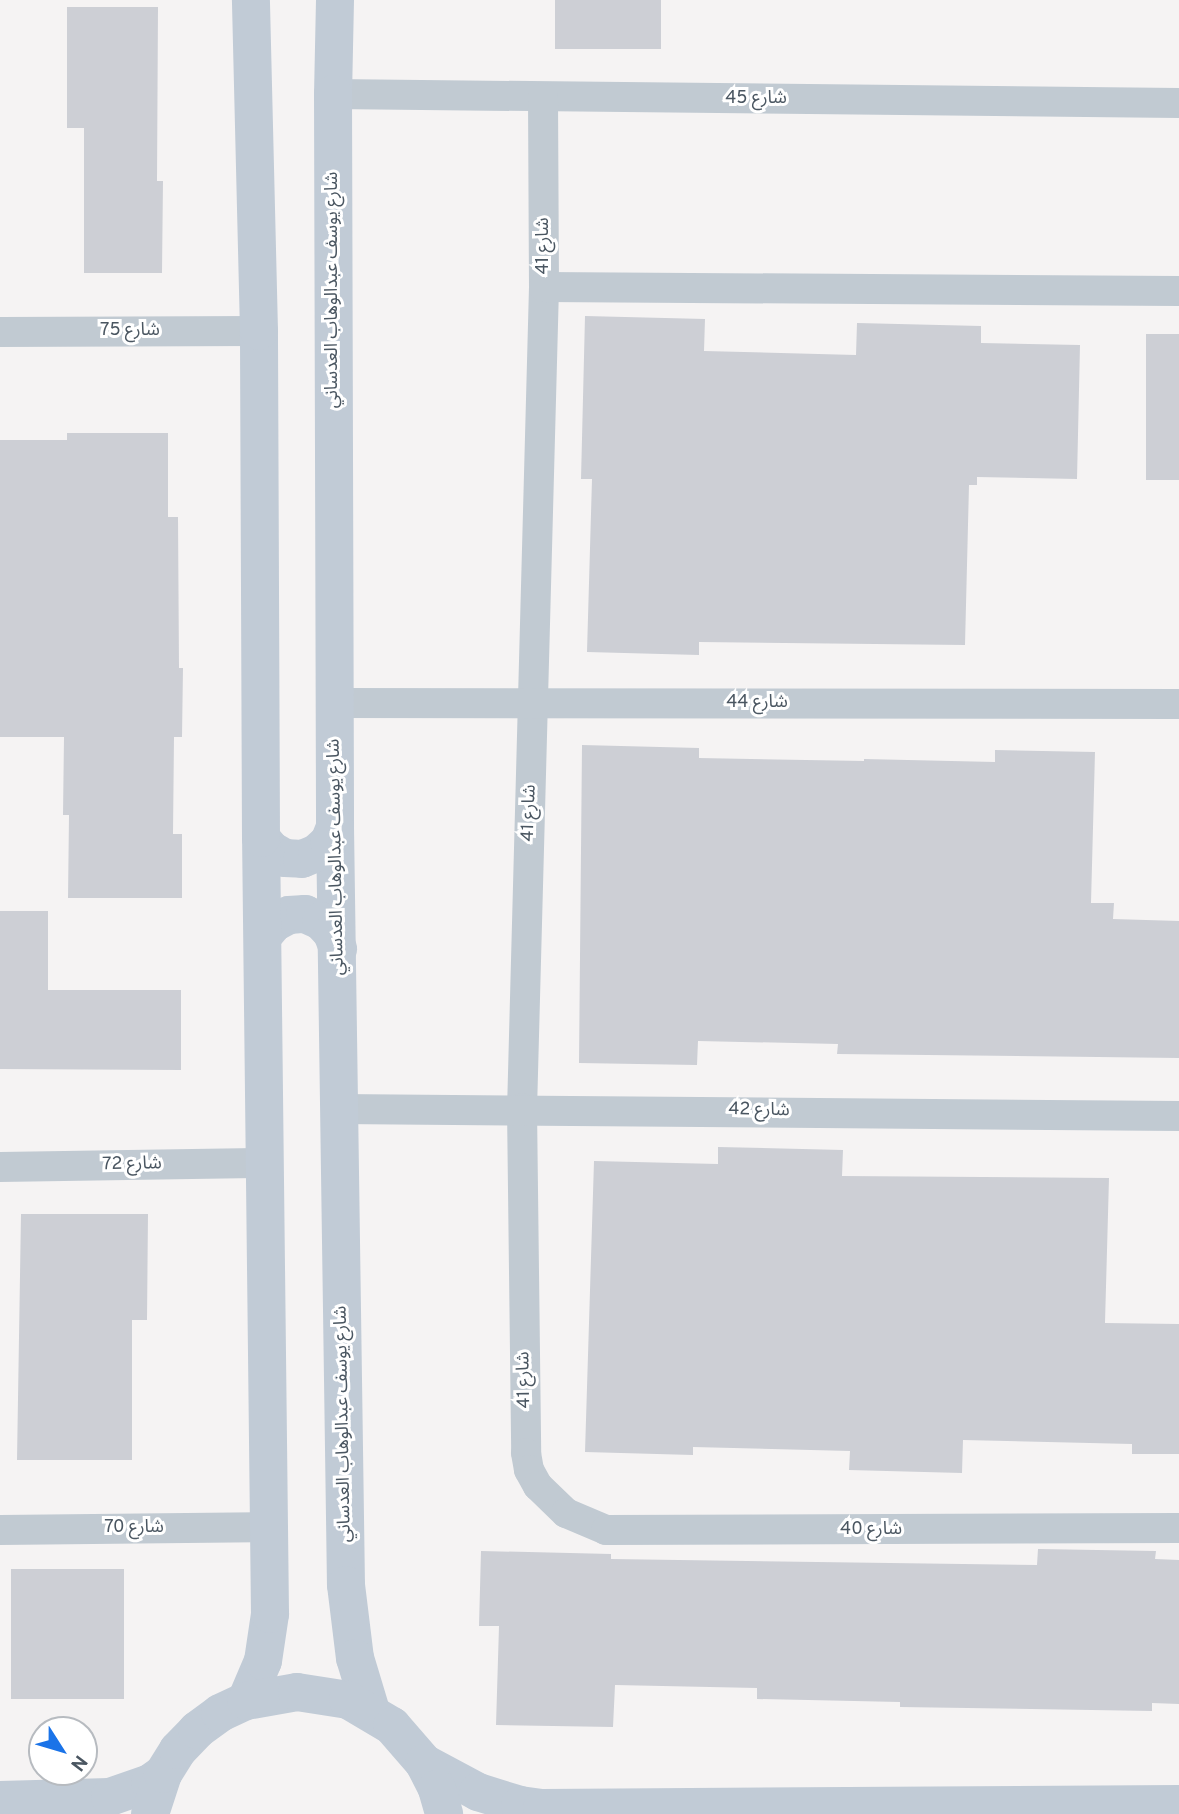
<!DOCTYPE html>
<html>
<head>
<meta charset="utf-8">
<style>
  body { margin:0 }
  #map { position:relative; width:1179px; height:1814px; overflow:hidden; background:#f5f3f3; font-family:Overpass,"Noto Sans Arabic",sans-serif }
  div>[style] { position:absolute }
  .building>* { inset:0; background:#cdcfd5; transform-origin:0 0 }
  .street>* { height:30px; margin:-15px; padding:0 15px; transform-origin:15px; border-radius:15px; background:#c1cad2 }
  .secondary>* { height:38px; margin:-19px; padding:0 19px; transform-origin:19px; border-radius:19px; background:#c1cbd6 }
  span { translate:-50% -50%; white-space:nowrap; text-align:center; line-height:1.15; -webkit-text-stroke:6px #fff; paint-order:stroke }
  .street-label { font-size:18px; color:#4a5661 }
  .north { position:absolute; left:28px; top:1716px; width:70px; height:70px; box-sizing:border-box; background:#fff; border:2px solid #b7bbc0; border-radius:50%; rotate:127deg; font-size:19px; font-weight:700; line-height:28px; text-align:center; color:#4a5661 }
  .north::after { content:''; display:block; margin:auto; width:24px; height:32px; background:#1a73e8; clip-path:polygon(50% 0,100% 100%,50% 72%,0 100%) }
</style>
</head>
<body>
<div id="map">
  <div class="building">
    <i style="left:555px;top:0;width:106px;height:49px"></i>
    <i style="clip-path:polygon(67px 7px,158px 7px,157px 181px,163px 181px,162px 273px,84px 273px,84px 128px,67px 128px)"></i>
    <i style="clip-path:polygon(585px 316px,705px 319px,704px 351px,856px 355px,857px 323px,981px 326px,981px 343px,1080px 345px,1077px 479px,977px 477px,977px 485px,969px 485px,965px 645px,699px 642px,699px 655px,587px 652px,592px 479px,581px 479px)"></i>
    <i style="left:1146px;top:334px;width:33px;height:146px"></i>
    <i style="clip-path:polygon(67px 433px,168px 433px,168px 517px,178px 517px,179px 668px,183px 668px,182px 737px,174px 737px,173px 834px,182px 834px,182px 898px,68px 898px,69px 815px,63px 815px,64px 737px,0 737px,0 440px,67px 440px)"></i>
    <i style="clip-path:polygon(582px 745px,699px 748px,699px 758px,864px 761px,864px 759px,995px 762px,995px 750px,1095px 752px,1091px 903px,1114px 903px,1113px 919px,1179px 921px,1179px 1058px,837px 1054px,838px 1044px,698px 1041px,697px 1065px,579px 1063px)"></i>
    <i style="clip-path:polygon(0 911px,48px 911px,48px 990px,181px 990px,181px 1070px,0 1069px)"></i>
    <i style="clip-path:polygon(718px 1147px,843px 1150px,842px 1176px,1109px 1178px,1105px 1323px,1179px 1324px,1179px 1454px,1132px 1454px,1132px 1444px,963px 1440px,962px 1473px,849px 1470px,850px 1451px,693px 1447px,693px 1455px,585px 1452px,594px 1161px,718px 1164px)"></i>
    <i style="clip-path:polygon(21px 1214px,148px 1214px,147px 1320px,132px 1320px,132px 1460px,17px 1460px)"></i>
    <i style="clip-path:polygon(1038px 1549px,1156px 1551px,1155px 1559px,1179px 1560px,1179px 1704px,1152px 1703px,1152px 1711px,900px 1707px,900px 1702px,757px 1699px,757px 1688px,615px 1685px,613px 1727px,496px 1725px,499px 1626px,479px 1626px,481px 1551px,611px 1554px,611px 1559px,1037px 1565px)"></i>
    <i style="left:11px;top:1569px;width:113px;height:130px"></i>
  </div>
  <div class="street">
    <i style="left:333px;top:94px;width:846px;rotate:0.61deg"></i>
    <i style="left:543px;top:98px;width:189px;rotate:89.7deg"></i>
    <i style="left:544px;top:287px;width:821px;rotate:91.53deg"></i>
    <i style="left:522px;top:1108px;width:345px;rotate:89.3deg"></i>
    <i style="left:526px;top:1453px;width:17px;rotate:80deg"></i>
    <i style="left:529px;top:1470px;width:18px;rotate:61deg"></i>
    <i style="left:538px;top:1486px;width:39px;rotate:44deg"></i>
    <i style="left:566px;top:1513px;width:43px;rotate:23deg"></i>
    <i style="left:606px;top:1530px;width:573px;rotate:-0.2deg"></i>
    <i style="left:544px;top:287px;width:635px;rotate:0.36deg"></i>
    <i style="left:0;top:332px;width:259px;rotate:-0.2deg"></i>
    <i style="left:335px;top:703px;width:844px;rotate:0.07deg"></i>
    <i style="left:339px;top:1109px;width:840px;rotate:0.48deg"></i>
    <i style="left:0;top:1167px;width:265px;rotate:-0.9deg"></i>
    <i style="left:0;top:1530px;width:269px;rotate:-0.6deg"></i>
  </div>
  <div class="secondary">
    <i style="left:335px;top:0;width:94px;rotate:91.2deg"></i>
    <i style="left:333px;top:94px;width:733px;rotate:89.84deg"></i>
    <i style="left:335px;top:827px;width:758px;rotate:89.17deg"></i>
    <i style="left:346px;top:1585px;width:74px;rotate:83deg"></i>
    <i style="left:355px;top:1658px;width:55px;rotate:73.2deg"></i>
    <i style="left:261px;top:838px;width:16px;rotate:50deg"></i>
    <i style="left:271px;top:850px;width:16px;rotate:30deg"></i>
    <i style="left:285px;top:858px;width:17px;rotate:3deg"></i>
    <i style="left:302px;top:859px;width:16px;rotate:-22deg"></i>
    <i style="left:317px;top:853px;width:16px;rotate:-43deg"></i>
    <i style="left:329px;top:842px;width:16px;rotate:-68deg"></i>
    <i style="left:263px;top:936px;width:17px;rotate:-50deg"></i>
    <i style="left:274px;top:923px;width:17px;rotate:-28deg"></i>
    <i style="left:289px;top:915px;width:16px;rotate:-4deg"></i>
    <i style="left:305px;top:914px;width:17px;rotate:24deg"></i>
    <i style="left:321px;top:921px;width:16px;rotate:47deg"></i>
    <i style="left:332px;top:933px;width:17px;rotate:69deg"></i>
    <i style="left:246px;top:1701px;width:43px;rotate:-67deg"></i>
    <i style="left:263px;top:1661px;width:48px;rotate:-81.5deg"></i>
    <i style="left:270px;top:1614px;width:776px;rotate:-90.66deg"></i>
    <i style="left:261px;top:838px;width:507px;rotate:-90.23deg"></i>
    <i style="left:259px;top:331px;width:331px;rotate:-91.4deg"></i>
    <i style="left:424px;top:1763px;width:61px;rotate:28.2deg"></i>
    <i style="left:478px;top:1792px;width:44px;rotate:17.2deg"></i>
    <i style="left:520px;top:1805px;width:22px;rotate:8deg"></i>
    <i style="left:542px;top:1808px;width:637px;rotate:-0.36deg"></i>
    <i style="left:0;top:1800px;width:110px;rotate:-1.6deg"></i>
    <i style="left:110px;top:1797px;width:42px;rotate:-19.3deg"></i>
    <i style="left:150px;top:1783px;width:16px;rotate:-35deg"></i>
    <i style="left:150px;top:1814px;width:42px;rotate:-72deg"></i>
    <i style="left:163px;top:1774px;width:28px;rotate:-58deg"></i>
    <i style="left:178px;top:1750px;width:28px;rotate:-46deg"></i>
    <i style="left:197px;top:1730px;width:29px;rotate:-36deg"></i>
    <i style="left:220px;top:1713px;width:29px;rotate:-25deg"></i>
    <i style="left:246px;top:1701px;width:52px;rotate:-10deg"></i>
    <i style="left:297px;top:1692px;width:52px;rotate:8.9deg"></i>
    <i style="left:348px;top:1700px;width:51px;rotate:30.6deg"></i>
    <i style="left:392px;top:1726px;width:49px;rotate:49.1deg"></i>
    <i style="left:424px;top:1763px;width:29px;rotate:63deg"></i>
    <i style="left:437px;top:1789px;width:26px;rotate:74deg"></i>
  </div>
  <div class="street-label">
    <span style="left:756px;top:99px">شارع 45</span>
    <span style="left:544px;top:246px;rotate:-90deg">شارع 41</span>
    <span style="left:333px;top:290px;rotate:-90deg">شارع يوسف عبدالوهاب العدساني</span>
    <span style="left:130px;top:331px">شارع 75</span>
    <span style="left:757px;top:703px">شارع 44</span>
    <span style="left:530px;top:813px;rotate:-88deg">شارع 41</span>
    <span style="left:337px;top:857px;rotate:-91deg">شارع يوسف عبدالوهاب العدساني</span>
    <span style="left:759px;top:1111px;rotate:1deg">شارع 42</span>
    <span style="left:132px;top:1165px;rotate:-1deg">شارع 72</span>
    <span style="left:525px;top:1380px;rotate:-91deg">شارع 41</span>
    <span style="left:344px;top:1424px;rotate:-91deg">شارع يوسف عبدالوهاب العدساني</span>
    <span style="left:134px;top:1528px">شارع 70</span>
    <span style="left:871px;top:1530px">شارع 40</span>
  </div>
  <div class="north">N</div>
</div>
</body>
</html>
